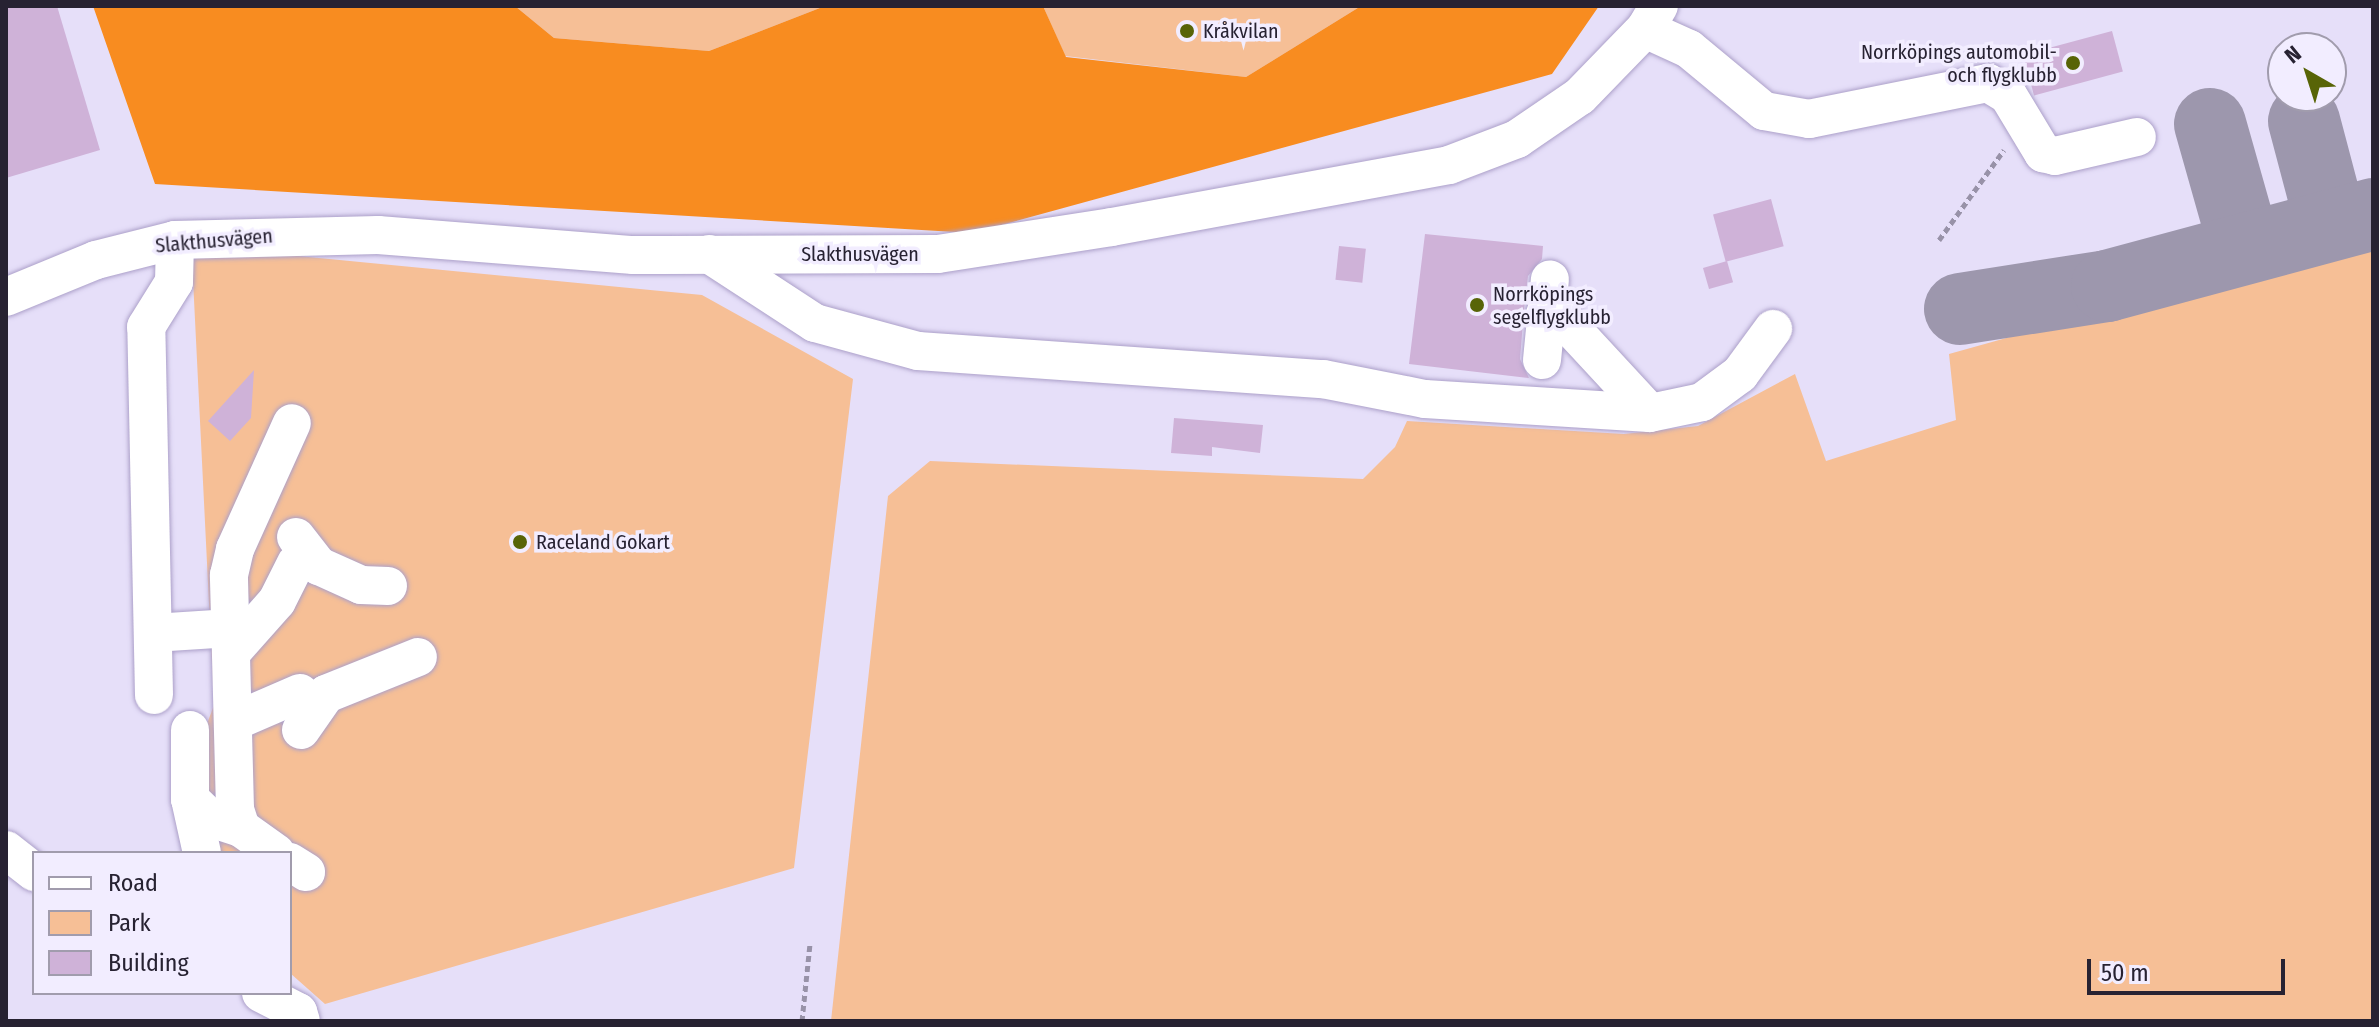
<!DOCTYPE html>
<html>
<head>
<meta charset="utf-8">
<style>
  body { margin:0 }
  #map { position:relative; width:2379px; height:1027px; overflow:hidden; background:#e6dff9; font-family:"Fira Sans Condensed",sans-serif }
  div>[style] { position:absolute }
  .green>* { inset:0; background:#f6bf96 }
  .forest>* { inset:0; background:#f88c20 }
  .taxiway>* { height:72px; margin:-36px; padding:0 36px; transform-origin:36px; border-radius:36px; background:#9d97ad }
  .building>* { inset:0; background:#cfb2d8; transform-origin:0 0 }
  .path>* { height:5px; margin-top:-2.5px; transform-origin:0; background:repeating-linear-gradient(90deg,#9892a8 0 6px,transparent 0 10px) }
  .roads { filter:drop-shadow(0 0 2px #aca0c9) drop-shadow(0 0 2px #aca0c9) }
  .minor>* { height:38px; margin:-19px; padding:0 19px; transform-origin:19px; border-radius:19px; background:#fff }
  .dots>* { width:22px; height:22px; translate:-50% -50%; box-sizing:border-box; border:4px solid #f2edff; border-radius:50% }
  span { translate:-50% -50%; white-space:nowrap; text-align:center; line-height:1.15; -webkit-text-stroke:7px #f2edff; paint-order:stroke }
  .poi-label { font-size:20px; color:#272232 }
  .left { translate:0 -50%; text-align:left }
  .right { translate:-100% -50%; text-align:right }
  .street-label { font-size:20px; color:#272232 }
  .frame { position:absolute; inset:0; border:8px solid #272232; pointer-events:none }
  .legend { position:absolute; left:32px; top:851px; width:260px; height:144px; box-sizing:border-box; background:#f2edff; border:2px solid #a19cad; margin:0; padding:10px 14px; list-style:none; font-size:24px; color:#272232 }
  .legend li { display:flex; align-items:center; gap:16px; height:40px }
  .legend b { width:40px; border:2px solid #a19cad }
  .north { position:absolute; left:2267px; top:32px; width:80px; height:80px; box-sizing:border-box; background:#f2edff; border:2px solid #a19cad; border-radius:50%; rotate:321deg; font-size:22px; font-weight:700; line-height:32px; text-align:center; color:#272232 }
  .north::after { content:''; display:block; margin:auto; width:28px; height:36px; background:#586407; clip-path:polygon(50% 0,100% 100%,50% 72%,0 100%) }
  .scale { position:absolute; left:2087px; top:959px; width:198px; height:36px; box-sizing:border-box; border:4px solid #272232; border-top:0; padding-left:10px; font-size:24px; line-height:28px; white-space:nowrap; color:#272232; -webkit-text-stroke:6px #f2edff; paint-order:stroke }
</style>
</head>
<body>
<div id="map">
  <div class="green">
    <i style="clip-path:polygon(515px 6px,825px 6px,709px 51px,554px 38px)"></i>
    <i style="clip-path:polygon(1043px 6px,1361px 6px,1246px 77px,1065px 56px)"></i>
    <i style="clip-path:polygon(2373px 236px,2373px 1021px,831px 1021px,888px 496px,930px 461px,1363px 479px,1395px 447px,1407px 421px,1624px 434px,1698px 426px,1795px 374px,1826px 461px,1956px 420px,1949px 354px)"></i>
    <i style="clip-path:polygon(236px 250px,702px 295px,853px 379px,794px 868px,325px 1004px,290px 973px,290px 853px,185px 853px,184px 786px,214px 705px,192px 259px)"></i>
  </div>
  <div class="forest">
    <i style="clip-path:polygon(93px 6px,515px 6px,554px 38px,709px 51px,825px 6px,1043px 6px,1066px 57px,1246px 77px,1361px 6px,1599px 6px,1552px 74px,972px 233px,155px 184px)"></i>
  </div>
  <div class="taxiway">
    <i style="left:2304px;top:121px;width:106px;rotate:75.2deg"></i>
    <i style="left:2210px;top:124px;width:129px;rotate:74.2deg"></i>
    <i style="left:1960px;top:309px;width:149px;rotate:-8.9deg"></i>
    <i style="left:2107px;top:286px;width:276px;rotate:-15.1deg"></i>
  </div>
  <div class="building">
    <i style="clip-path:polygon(6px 6px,57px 6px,100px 150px,6px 178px)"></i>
    <i style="left:2112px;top:31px;width:42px;height:92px;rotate:75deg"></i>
    <i style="left:1771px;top:199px;width:49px;height:60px;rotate:75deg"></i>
    <i style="clip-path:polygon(1425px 234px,1543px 246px,1542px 259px,1528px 276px,1524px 310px,1520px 359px,1529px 378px,1409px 364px)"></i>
    <i style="left:1339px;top:246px;width:27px;height:34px;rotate:6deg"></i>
    <i style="left:1727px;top:261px;width:22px;height:25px;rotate:74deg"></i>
    <i style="clip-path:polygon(254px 370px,251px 418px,230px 441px,208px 421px)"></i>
    <i style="clip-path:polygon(1174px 418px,1263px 425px,1260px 453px,1212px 447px,1212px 456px,1171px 453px)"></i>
  </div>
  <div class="path">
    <i style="left:1939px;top:240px;width:111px;rotate:-54.2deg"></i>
    <i style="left:802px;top:1021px;width:77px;rotate:-84.1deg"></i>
  </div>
  <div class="roads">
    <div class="minor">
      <i style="left:1645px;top:29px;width:48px;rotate:24.4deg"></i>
      <i style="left:1689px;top:49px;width:97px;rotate:39.6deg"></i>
      <i style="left:1764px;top:111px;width:46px;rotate:10.1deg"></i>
      <i style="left:1809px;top:119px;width:183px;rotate:-11.4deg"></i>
      <i style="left:1988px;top:83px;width:23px;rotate:31deg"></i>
      <i style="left:2008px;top:95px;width:68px;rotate:58.9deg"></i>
      <i style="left:2043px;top:153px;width:12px;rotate:14deg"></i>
      <i style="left:2055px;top:156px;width:84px;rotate:-13deg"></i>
      <i style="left:709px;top:254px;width:126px;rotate:33.1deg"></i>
      <i style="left:815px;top:323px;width:107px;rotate:15.2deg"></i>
      <i style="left:918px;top:351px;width:406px;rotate:4deg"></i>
      <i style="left:1323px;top:379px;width:104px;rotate:11.1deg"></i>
      <i style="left:1425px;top:399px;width:225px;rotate:3.6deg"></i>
      <i style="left:1650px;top:413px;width:53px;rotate:-11.9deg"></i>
      <i style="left:1702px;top:402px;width:47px;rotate:-36.4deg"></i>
      <i style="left:1740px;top:374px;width:56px;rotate:-53.7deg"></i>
      <i style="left:6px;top:297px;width:97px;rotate:-22.3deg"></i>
      <i style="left:96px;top:260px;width:81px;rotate:-14.2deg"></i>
      <i style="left:175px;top:240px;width:203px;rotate:-1.4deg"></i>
      <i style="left:378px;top:235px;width:256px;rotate:4.5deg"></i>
      <i style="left:633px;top:255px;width:305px;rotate:-0.2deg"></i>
      <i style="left:938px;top:254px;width:176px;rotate:-8.8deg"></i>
      <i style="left:1112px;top:227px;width:343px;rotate:-10.4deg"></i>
      <i style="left:1449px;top:165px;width:73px;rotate:-20.9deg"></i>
      <i style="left:1517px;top:139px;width:76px;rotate:-34.3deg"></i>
      <i style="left:1580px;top:96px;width:93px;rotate:-45.9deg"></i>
      <i style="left:1645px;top:29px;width:27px;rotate:-59deg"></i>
      <i style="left:1545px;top:314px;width:17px;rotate:13deg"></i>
      <i style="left:1562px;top:318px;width:129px;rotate:47.2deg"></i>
      <i style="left:1542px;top:360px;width:81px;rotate:-84.4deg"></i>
      <i style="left:296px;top:537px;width:37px;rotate:52deg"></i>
      <i style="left:319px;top:566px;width:46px;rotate:24.3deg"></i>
      <i style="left:361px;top:585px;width:27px;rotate:2deg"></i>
      <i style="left:153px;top:633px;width:78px;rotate:-3.7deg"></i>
      <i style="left:231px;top:653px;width:69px;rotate:-48.5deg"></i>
      <i style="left:277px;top:601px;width:42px;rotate:-63.4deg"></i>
      <i style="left:154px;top:695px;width:368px;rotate:-91.2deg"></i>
      <i style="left:146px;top:327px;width:53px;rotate:-58.1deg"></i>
      <i style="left:174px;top:282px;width:42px;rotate:-88.6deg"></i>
      <i style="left:233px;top:722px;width:73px;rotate:-23.4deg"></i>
      <i style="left:190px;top:730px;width:69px;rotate:90deg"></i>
      <i style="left:190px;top:799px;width:28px;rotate:44deg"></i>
      <i style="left:210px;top:818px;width:33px;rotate:18deg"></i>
      <i style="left:301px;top:730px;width:44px;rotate:-55.2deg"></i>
      <i style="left:326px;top:694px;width:99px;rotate:-21.9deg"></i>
      <i style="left:190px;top:799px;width:55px;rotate:77.5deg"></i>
      <i style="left:6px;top:850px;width:36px;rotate:38deg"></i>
      <i style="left:276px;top:853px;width:43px;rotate:-144.5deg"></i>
      <i style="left:241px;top:828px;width:20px;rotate:-108deg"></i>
      <i style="left:235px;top:809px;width:234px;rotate:-91.5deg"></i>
      <i style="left:229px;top:575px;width:27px;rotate:-77deg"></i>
      <i style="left:235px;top:549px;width:138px;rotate:-65.7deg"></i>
      <i style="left:290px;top:862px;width:19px;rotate:32deg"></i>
      <i style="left:261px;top:993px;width:42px;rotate:27.2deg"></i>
      <i style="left:298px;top:1012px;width:9px;rotate:72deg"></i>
    </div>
  </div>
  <div class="dots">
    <i style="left:1187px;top:31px;background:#586407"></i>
    <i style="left:2073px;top:63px;background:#586407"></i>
    <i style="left:1477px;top:305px;background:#586407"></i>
    <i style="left:520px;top:542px;background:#586407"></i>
  </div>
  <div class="poi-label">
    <span class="left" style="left:1203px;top:31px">Kråkvilan</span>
    <span class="right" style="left:2057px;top:64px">Norrköpings automobil-<br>och flygklubb</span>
    <span class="left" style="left:1493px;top:306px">Norrköpings<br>segelflygklubb</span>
    <span class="left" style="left:536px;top:542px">Raceland Gokart</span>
  </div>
  <div class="street-label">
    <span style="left:214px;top:241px;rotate:-5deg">Slakthusvägen</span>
    <span style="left:860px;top:254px">Slakthusvägen</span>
  </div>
  <div class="frame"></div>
  <ul class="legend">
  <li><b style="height:10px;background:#fff"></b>Road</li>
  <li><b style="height:22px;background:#f6bf96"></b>Park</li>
  <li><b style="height:22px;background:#cfb2d8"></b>Building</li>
  </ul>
  <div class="north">N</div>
  <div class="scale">50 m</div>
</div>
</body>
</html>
